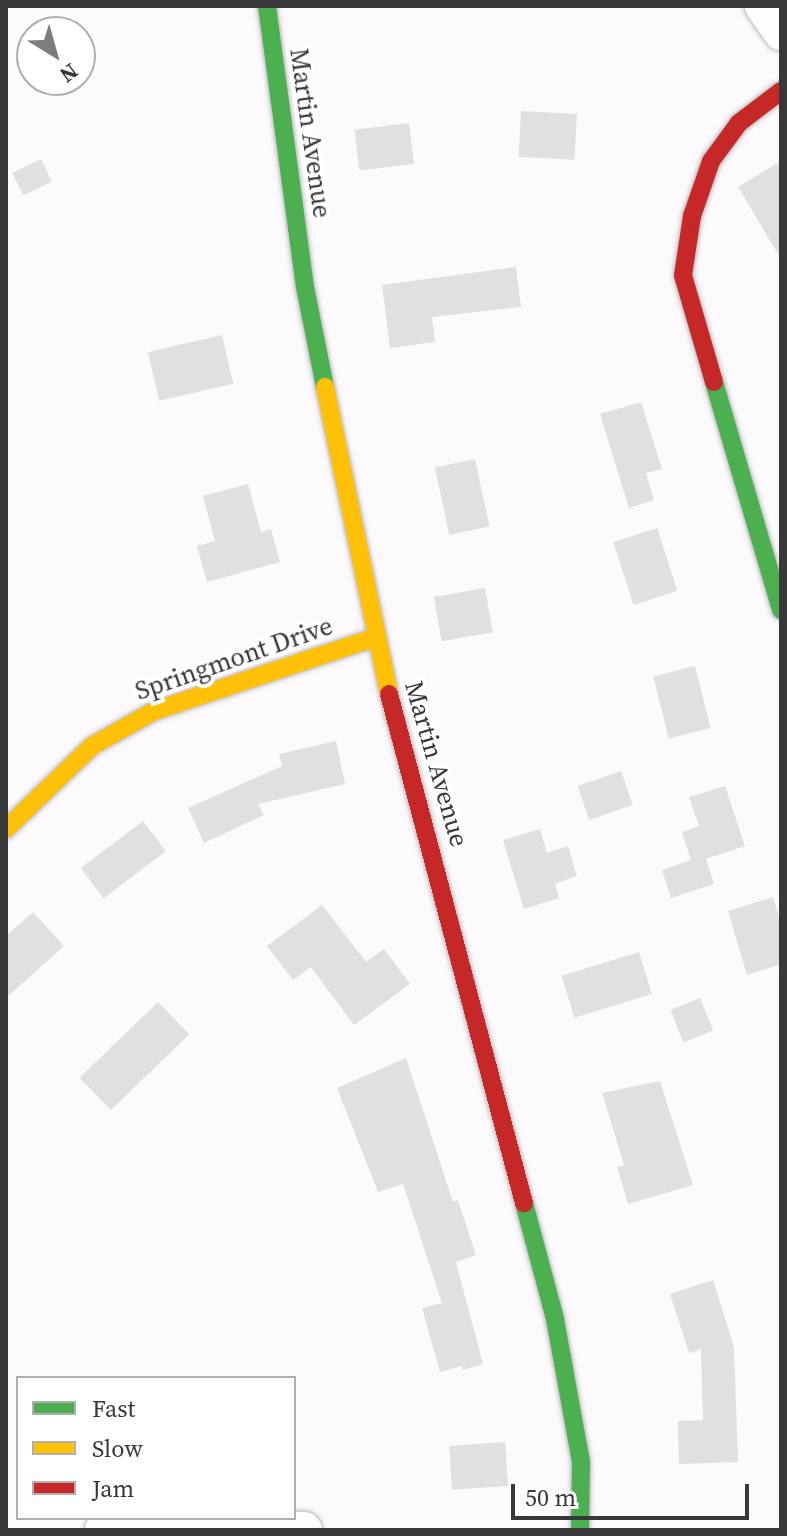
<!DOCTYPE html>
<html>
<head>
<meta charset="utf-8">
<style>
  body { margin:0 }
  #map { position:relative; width:787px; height:1536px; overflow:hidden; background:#fcfafd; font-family:"Source Serif 4",serif }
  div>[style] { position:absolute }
  .building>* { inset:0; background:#e0dfe1; transform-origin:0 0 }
  .roads { filter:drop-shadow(0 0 2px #bcbabd) drop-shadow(0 0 2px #bcbabd) }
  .street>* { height:36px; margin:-18px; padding:0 18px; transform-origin:18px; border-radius:18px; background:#fffeff }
  .fast>* { height:18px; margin:-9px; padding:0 9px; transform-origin:9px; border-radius:9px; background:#4caf50 }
  .slow>* { height:18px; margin:-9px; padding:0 9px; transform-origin:9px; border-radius:9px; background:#ffc107 }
  .jam>* { height:18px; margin:-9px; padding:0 9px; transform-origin:9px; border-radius:9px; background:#c62828 }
  span { translate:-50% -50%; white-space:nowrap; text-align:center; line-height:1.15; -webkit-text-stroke:8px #fff; paint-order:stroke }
  .street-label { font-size:26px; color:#383739 }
  .frame { position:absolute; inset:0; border:8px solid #383739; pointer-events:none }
  .legend { position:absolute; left:16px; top:1376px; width:280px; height:144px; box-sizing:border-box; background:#fff; border:2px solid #afafb0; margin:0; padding:10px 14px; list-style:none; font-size:24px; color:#383739 }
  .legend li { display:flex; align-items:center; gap:16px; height:40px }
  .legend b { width:40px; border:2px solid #afafb0 }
  .north { position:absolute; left:16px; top:16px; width:80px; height:80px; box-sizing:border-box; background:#fff; border:2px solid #afafb0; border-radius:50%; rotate:143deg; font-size:22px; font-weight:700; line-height:32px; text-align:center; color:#383739 }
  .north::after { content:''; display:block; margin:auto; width:28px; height:36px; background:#7d7b7e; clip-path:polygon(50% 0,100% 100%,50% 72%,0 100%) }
  .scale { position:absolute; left:511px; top:1484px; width:238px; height:36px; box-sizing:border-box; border:4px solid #383739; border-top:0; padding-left:10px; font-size:24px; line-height:28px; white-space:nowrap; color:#383739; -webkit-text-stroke:6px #fff; paint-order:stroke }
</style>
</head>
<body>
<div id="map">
  <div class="building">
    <i style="left:521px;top:111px;width:56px;height:46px;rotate:3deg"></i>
    <i style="left:409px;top:123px;width:41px;height:55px;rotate:83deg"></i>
    <i style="left:41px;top:159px;width:25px;height:32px;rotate:64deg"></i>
    <i style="clip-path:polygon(781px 161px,781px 259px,738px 187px)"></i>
    <i style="clip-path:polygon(516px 267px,521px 307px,432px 317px,435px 342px,390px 348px,382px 285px)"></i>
    <i style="left:222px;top:335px;width:50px;height:76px;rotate:77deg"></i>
    <i style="clip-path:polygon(641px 402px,662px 469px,646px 473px,654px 500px,629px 508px,600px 414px)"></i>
    <i style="left:475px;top:459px;width:69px;height:41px;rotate:78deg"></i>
    <i style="clip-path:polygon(248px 484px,261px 532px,271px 529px,280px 562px,207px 582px,197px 546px,215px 541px,203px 496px)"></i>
    <i style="left:657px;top:528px;width:66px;height:46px;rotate:72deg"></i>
    <i style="left:485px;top:588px;width:45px;height:52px;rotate:80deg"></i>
    <i style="left:695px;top:666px;width:64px;height:43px;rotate:76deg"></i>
    <i style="clip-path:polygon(336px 741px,345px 784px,258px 804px,264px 815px,204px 843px,188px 808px,282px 766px,279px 754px)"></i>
    <i style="left:621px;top:771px;width:36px;height:46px;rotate:71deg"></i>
    <i style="clip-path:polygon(725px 786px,745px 846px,706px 859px,714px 884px,671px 898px,662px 870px,691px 860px,682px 832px,699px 826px,689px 797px)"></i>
    <i style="left:143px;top:821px;width:38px;height:78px;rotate:53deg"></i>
    <i style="clip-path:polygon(540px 829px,547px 853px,568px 846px,577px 876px,555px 884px,559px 898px,524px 909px,503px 840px)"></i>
    <i style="clip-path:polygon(773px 897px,781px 923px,781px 964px,747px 975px,728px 911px)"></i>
    <i style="clip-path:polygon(322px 905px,366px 962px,384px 949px,410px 984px,354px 1025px,311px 967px,293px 980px,267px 946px)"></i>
    <i style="clip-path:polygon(33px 912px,64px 946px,6px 998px,6px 936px)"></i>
    <i style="left:639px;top:952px;width:44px;height:81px;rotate:73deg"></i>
    <i style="left:700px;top:998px;width:35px;height:32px;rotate:68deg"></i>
    <i style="left:158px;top:1002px;width:45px;height:109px;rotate:46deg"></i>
    <i style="clip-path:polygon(406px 1058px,453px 1202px,458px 1200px,476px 1255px,456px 1262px,483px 1364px,463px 1370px,462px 1366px,440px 1372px,422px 1308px,442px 1303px,403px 1184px,378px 1192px,337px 1088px)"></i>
    <i style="clip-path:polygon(660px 1081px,693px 1185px,628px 1204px,617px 1167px,624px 1165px,602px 1093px)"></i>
    <i style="clip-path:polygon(713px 1280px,734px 1347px,738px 1462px,679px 1464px,678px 1421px,703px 1420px,701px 1349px,689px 1353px,670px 1294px)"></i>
    <i style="left:505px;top:1442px;width:44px;height:56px;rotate:86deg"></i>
  </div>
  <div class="roads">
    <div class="street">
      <i style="left:763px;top:6px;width:32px;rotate:55deg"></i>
      <i style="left:103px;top:1530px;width:74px;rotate:-3.1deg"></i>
      <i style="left:177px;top:1526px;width:127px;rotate:1.8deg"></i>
    </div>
    <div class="fast">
      <i style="left:267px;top:6px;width:284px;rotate:82.3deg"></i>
      <i style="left:305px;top:287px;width:102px;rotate:78.7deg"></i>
      <i style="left:714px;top:382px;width:238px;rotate:73.6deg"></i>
      <i style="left:524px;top:1203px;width:120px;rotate:75deg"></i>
      <i style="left:555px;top:1319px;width:145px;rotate:79.7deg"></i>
      <i style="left:581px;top:1462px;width:68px;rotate:90.8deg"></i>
    </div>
    <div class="slow">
      <i style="left:325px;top:387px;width:314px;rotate:78.2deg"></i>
      <i style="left:6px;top:829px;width:120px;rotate:-44deg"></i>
      <i style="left:92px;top:746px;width:71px;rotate:-29.4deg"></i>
      <i style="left:154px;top:711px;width:232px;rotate:-18.4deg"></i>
    </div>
    <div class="jam">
      <i style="left:714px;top:382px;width:111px;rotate:-106.2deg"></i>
      <i style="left:683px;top:275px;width:60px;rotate:-81.3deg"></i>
      <i style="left:692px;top:216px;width:58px;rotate:-70.9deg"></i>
      <i style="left:711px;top:161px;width:47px;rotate:-53.6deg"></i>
      <i style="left:739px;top:123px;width:53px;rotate:-37.3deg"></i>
      <i style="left:389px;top:694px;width:527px;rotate:75.15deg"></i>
    </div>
  </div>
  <div class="street-label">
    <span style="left:310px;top:133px;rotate:82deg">Martin Avenue</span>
    <span style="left:234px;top:659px;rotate:-19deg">Springmont Drive</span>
    <span style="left:436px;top:764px;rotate:74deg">Martin Avenue</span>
  </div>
  <div class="frame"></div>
  <ul class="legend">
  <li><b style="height:10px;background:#4caf50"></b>Fast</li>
  <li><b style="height:10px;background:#ffc107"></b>Slow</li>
  <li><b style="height:10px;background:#c62828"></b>Jam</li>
  </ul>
  <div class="north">N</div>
  <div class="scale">50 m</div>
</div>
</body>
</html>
